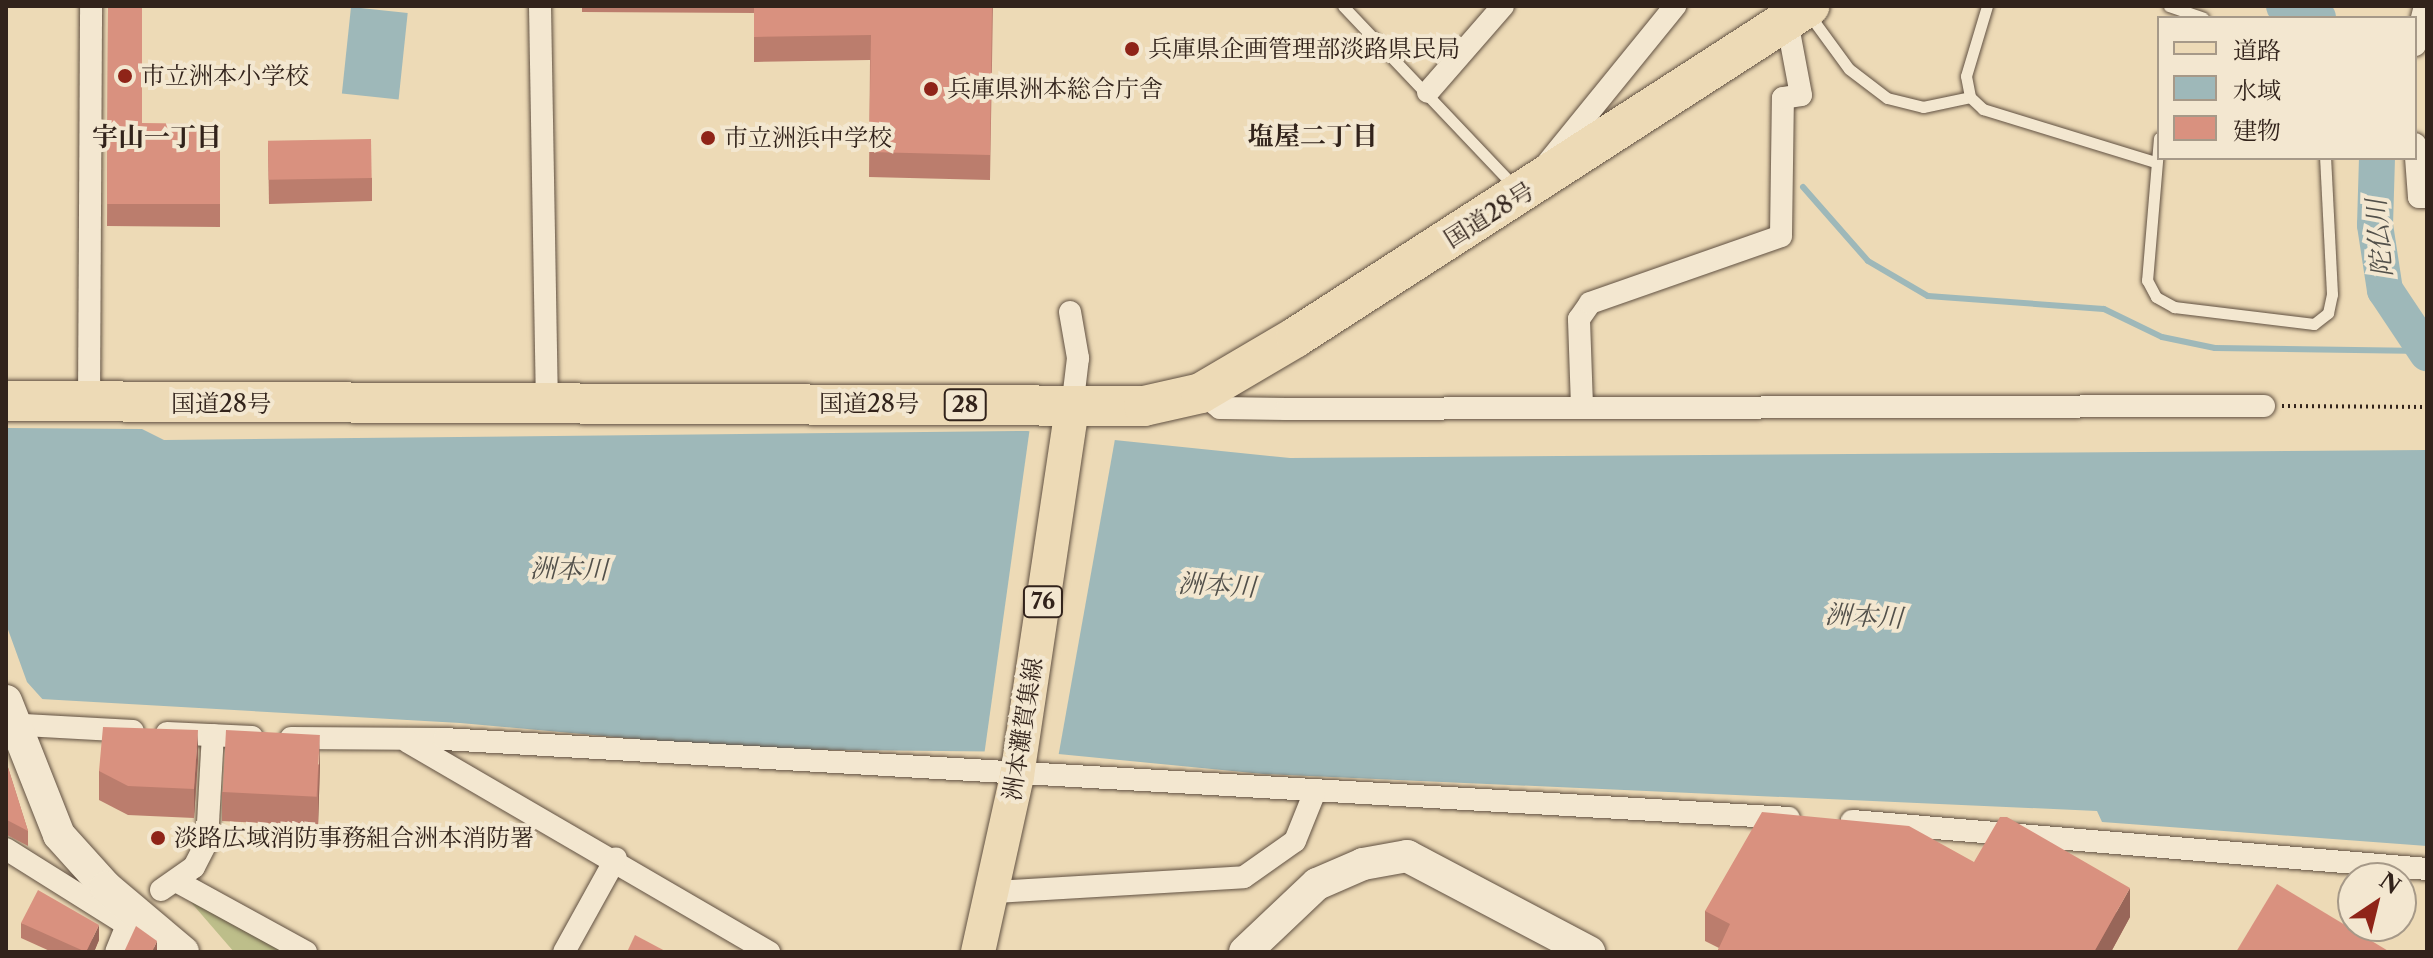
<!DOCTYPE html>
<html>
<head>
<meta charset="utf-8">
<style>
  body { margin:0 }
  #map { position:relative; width:2433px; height:958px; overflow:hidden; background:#eddab6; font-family:"Libre Caslon Text","Noto Serif JP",serif }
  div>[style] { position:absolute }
  .green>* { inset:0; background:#bdbe8a }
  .water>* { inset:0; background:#9eb8b9; transform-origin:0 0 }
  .pier>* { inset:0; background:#eddab6 }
  .stream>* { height:6px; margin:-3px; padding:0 3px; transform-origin:3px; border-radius:3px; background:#9eb8b9 }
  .river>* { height:36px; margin:-18px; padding:0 18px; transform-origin:18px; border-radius:18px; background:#9eb8b9 }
  .path>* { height:4px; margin-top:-2px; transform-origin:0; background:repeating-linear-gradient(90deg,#32231b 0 2px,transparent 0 6px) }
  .roads { filter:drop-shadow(0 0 2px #615142) drop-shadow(0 0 2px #615142) }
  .lane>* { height:11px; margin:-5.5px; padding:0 5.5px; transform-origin:5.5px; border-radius:5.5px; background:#f3e7d0 }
  .street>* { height:22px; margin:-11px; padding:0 11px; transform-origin:11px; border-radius:11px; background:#f3e7d0 }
  .secondary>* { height:32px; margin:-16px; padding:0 16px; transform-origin:16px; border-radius:16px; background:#f3e7d0 }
  .primary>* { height:34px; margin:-17px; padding:0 17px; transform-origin:17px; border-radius:17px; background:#eddab6 }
  .highway>* { height:40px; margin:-20px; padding:0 20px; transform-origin:20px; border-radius:20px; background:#eddab6 }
  .wall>* { inset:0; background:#bb7d6d }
  .shaded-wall>* { inset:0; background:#986659 }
  .building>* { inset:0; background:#d9917f; transform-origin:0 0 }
  .dots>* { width:22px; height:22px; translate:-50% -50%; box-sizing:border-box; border:4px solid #f3e7d0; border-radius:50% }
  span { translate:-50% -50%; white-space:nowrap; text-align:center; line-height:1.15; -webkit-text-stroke:8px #f3e7d0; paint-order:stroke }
  .shield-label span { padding:2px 6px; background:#f3e7d0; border:2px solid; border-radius:6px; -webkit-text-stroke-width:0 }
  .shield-label { font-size:22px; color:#32231b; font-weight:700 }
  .poi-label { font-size:24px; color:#32231b }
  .left { translate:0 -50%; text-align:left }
  .street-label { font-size:24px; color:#32231b }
  .neighbourhood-label { font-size:26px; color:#32231b; font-weight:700 }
  .water-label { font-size:26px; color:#52504a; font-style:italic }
  .frame { position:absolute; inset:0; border:8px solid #32231b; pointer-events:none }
  .legend { position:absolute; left:2157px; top:16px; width:260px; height:144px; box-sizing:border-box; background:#f3e7d0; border:2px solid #a69988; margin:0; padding:10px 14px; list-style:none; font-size:24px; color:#32231b }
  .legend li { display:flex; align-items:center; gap:16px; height:40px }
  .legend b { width:40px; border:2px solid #a69988 }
  .north { position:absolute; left:2337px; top:862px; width:80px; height:80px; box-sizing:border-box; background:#f3e7d0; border:2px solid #a69988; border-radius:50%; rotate:35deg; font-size:22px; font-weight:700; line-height:32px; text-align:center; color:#32231b }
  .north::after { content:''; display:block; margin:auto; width:28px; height:36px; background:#8f2418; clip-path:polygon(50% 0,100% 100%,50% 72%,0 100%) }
</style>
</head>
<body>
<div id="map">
  <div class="green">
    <i style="clip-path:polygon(189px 900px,284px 952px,234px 952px)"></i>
  </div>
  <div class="water">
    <i style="left:351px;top:7px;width:57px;height:87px;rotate:6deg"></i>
    <i style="clip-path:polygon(6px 428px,142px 429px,164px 440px,1027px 431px,1290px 458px,2427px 450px,2427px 846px,2102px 822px,2097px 811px,1263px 774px,1038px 752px,746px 749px,460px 723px,6px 697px)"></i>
  </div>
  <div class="pier">
    <i style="clip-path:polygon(1030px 427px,1115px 439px,1058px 758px,984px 756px)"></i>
    <i style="clip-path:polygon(6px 624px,27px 682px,45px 702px,6px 701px)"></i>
  </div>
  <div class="stream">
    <i style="left:1803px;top:187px;width:98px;rotate:48.7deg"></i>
    <i style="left:1868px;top:261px;width:69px;rotate:30.3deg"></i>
    <i style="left:1928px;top:296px;width:176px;rotate:4.2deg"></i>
    <i style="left:2104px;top:309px;width:64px;rotate:25.8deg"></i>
    <i style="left:2162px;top:337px;width:54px;rotate:11.7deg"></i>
    <i style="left:2215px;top:348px;width:209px;rotate:0.8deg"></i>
  </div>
  <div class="river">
    <i style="left:2284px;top:6px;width:36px;rotate:19deg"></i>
    <i style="left:2377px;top:158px;width:67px;rotate:91.7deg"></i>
    <i style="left:2375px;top:225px;width:66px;rotate:81.3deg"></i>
    <i style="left:2385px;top:290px;width:76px;rotate:56.3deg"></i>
  </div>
  <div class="path">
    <i style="left:2282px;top:406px;width:145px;rotate:0.4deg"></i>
  </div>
  <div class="roads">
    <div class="lane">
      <i style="left:1343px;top:6px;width:251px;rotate:46.5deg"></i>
      <i style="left:1987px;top:6px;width:73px;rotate:106.7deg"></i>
      <i style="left:1966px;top:76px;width:21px;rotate:79deg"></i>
      <i style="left:1970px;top:97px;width:18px;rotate:43deg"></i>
      <i style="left:1983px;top:109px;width:177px;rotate:17.1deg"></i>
      <i style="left:2169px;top:6px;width:36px;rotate:19deg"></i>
      <i style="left:1808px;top:13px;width:69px;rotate:53.8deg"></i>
      <i style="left:1849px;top:69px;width:48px;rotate:37.3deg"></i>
      <i style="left:1887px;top:98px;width:37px;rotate:14deg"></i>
      <i style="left:1923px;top:107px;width:48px;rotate:-12deg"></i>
      <i style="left:2159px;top:138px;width:143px;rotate:94.8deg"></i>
      <i style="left:2147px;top:280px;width:19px;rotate:62deg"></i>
      <i style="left:2156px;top:297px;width:21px;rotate:29deg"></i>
      <i style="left:2174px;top:307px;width:141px;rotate:6.9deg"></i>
      <i style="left:2314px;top:324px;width:18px;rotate:-38deg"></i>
      <i style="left:2328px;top:313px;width:19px;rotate:-78deg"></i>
      <i style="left:2332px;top:294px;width:136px;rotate:-92.9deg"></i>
    </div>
    <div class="street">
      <i style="left:540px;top:6px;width:399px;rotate:89deg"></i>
      <i style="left:2415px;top:45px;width:40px;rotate:-75.6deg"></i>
      <i style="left:1428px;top:92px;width:114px;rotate:-48.9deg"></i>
      <i style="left:2415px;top:144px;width:53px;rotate:85.7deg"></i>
      <i style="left:2419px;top:197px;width:8px"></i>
      <i style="left:1546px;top:165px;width:205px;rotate:-50.9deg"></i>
      <i style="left:1070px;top:312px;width:47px;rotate:80.1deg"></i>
      <i style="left:1078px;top:358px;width:50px;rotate:96.8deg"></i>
      <i style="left:1201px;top:393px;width:24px;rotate:38deg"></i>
      <i style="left:1220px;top:408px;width:66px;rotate:0.9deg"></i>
      <i style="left:1286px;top:409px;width:978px;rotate:-0.18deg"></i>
      <i style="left:89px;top:403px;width:397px;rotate:-89.7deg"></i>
      <i style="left:1582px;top:406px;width:87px;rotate:-92deg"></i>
      <i style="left:1579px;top:319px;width:19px;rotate:-55deg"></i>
      <i style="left:1590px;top:303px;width:202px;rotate:-19.3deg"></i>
      <i style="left:1781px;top:236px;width:138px;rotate:-89.2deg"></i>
      <i style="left:1783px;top:98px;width:18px;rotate:-9deg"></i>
      <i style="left:1801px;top:95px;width:75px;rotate:-100.7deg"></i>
      <i style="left:6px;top:724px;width:127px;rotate:3.2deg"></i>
      <i style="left:167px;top:733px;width:85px;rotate:2.7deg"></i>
      <i style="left:291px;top:738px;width:153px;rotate:0.4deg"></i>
      <i style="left:444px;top:739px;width:1347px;rotate:3.36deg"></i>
      <i style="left:408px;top:742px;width:418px;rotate:30.2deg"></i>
      <i style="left:1852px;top:821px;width:577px;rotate:4.77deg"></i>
      <i style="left:6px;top:849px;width:143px;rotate:32.1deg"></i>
      <i style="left:127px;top:925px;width:29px;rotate:112deg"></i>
      <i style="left:178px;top:882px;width:146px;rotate:28.7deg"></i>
      <i style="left:161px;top:890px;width:40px;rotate:-34.9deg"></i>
      <i style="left:194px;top:867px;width:29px;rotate:-63deg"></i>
      <i style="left:207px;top:841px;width:106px;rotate:-86.8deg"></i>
      <i style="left:995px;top:892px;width:249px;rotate:-3.4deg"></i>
      <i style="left:1244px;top:877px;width:62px;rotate:-35.2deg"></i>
      <i style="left:1295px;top:841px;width:51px;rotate:-68deg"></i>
      <i style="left:564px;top:952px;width:107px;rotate:-61deg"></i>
    </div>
    <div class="secondary">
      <i style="left:6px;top:701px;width:144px;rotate:68.4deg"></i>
      <i style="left:59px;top:835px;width:70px;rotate:47.9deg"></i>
      <i style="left:106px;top:887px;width:101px;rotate:40.2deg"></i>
      <i style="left:1245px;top:952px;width:99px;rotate:-43.4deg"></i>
      <i style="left:1317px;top:884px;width:50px;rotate:-23.5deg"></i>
      <i style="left:1363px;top:864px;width:45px;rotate:-10.3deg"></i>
      <i style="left:1407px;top:856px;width:206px;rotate:27.8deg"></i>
    </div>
    <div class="primary">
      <i style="left:978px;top:952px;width:180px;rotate:-77.5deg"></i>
      <i style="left:1017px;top:776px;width:372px;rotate:-81.5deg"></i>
    </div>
    <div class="highway">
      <i style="left:6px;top:401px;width:1138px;rotate:0.25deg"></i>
      <i style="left:1144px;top:406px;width:58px;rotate:-12.8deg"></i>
      <i style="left:1201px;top:393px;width:110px;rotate:-30.5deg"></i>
      <i style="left:1296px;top:337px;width:611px;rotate:-32.83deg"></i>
    </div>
  </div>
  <div class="wall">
    <i style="clip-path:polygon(108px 6px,142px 124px,220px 124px,220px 227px,107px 226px)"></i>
    <i style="clip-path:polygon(582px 6px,993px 6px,990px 180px,869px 177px,870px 60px,754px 62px,754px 13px,582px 12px)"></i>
    <i style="clip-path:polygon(268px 143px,372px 178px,372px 201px,269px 204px)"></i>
    <i style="clip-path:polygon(198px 759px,194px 818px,128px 815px,99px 800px,99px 771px)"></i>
    <i style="clip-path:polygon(6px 761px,28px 831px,28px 846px,7px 835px)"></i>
    <i style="clip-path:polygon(320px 764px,318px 826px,222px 821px,222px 792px)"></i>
    <i style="clip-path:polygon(1974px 862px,2130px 917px,2111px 952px,1717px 952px,1719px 948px,1705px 941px,1705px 911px)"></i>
    <i style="clip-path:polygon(21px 923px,99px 940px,94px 952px,52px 952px,21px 938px)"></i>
  </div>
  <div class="shaded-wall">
    <i style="clip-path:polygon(198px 730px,198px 759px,194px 818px,194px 789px)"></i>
    <i style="clip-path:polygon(320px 735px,320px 764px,318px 826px,318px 796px)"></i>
    <i style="clip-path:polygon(2130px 888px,2130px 917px,2111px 952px,2094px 952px)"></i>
    <i style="clip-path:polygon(99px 925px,99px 940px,94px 952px,86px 952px)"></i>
    <i style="clip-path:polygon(157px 941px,157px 952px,152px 952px)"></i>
  </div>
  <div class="building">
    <i style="clip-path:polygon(108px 6px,142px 6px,142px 123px,220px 124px,220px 204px,107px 204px)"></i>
    <i style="clip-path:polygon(754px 6px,992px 6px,990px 155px,869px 152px,871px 35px,754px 37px)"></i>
    <i style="left:371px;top:139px;width:39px;height:103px;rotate:89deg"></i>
    <i style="clip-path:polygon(103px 727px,198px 730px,194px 789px,128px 786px,99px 771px)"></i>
    <i style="left:226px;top:730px;width:94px;height:62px;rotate:3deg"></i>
    <i style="clip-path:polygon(6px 761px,28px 831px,7px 820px,6px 820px)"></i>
    <i style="clip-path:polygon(1762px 812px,1909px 826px,1974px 862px,2000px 817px,2007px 817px,2130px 888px,2094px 952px,1717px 952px,1730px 924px,1705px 911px)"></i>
    <i style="clip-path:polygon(2277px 884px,2390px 952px,2236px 952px)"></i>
    <i style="clip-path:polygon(38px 890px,99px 925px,86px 952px,21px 923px)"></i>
    <i style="clip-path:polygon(136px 926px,157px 941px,152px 952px,124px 952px)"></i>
    <i style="clip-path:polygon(635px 935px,667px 952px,627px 952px)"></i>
  </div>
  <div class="dots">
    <i style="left:1132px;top:49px;background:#8f2418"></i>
    <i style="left:125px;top:76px;background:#8f2418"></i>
    <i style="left:931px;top:89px;background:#8f2418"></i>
    <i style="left:708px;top:138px;background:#8f2418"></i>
    <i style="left:158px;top:838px;background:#8f2418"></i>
  </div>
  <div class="shield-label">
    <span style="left:965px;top:405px">28</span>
    <span style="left:1043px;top:602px">76</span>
  </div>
  <div class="poi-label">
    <span class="left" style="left:1148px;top:49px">兵庫県企画管理部淡路県民局</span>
    <span class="left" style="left:141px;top:76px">市立洲本小学校</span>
    <span class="left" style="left:947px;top:89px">兵庫県洲本総合庁舎</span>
    <span class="left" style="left:724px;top:138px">市立洲浜中学校</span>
    <span class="left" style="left:174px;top:838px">淡路広域消防事務組合洲本消防署</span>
  </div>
  <div class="street-label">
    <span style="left:1489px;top:215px;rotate:-32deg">国道28号</span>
    <span style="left:221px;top:404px">国道28号</span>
    <span style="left:869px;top:404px">国道28号</span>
    <span style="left:1023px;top:729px;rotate:-81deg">洲本灘賀集線</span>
  </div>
  <div class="neighbourhood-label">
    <span style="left:1313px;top:137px">塩屋二丁目</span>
    <span style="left:157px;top:138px">宇山一丁目</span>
  </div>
  <div class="water-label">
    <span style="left:2380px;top:238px;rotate:-95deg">陀仏川</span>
    <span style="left:569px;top:570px;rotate:1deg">洲本川</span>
    <span style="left:1217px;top:586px;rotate:3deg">洲本川</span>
    <span style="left:1864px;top:617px;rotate:3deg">洲本川</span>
  </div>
  <div class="frame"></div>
  <ul class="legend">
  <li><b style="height:10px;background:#eddab6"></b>道路</li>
  <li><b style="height:22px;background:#9eb8b9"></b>水域</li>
  <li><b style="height:22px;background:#d9917f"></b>建物</li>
  </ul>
  <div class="north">N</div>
</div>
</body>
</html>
